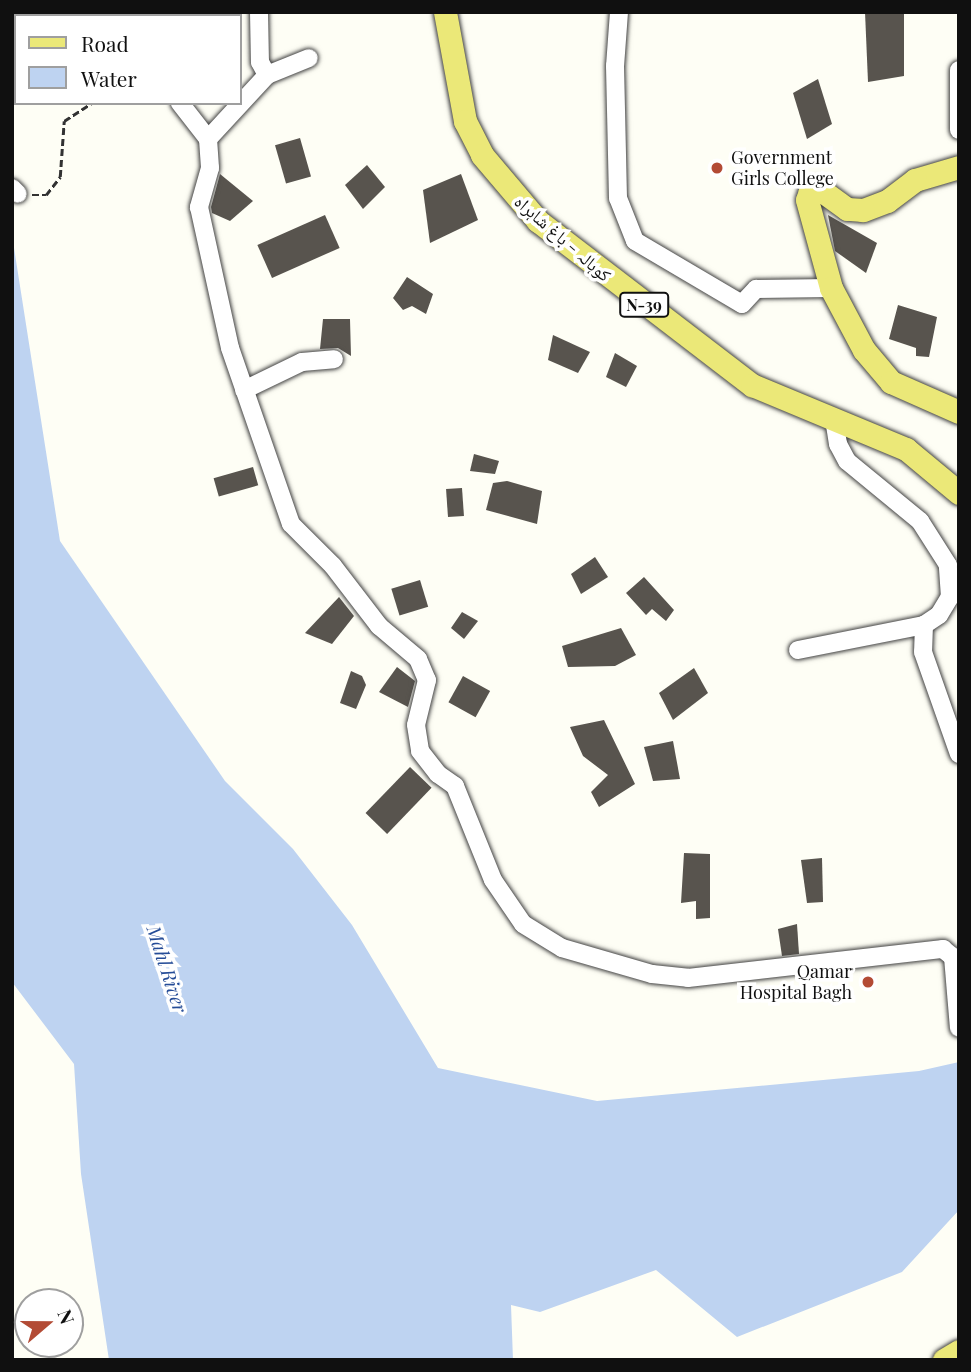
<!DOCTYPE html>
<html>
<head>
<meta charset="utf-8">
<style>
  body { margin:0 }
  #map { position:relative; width:971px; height:1372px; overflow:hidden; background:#fefef5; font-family:"Playfair Display","Noto Naskh Arabic",serif }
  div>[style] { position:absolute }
  .water>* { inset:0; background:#bed3f1 }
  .building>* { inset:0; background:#58544e; transform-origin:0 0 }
  .path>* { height:2.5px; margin-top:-1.25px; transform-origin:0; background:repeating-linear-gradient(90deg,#323232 0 7px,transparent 0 10.5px) }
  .roads { filter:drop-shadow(0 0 2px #434343) drop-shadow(0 0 2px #434343) }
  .minor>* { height:18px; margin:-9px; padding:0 9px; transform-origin:9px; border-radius:9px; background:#fff }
  .major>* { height:23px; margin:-11.5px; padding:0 11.5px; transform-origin:11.5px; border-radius:11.5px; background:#ebe878 }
  .dots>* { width:19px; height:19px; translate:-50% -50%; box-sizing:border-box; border:4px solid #fff; border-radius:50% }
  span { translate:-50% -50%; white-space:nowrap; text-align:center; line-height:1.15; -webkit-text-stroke:7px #fff; paint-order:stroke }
  .shield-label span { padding:2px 5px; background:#fff; border:2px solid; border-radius:5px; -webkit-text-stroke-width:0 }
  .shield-label { font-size:16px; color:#101010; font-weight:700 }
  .poi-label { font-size:18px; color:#101010 }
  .left { translate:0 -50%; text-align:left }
  .right { translate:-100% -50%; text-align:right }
  .street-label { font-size:18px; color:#101010 }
  .water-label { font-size:19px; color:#254c97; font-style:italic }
  .frame { position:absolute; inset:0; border:14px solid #101010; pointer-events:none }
  .legend { position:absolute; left:14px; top:14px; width:228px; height:91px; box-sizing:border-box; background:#fff; border:2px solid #9f9f9f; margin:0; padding:9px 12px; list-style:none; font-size:21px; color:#101010 }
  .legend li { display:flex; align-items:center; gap:14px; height:35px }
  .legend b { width:35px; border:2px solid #9f9f9f }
  .north { position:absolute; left:14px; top:1288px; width:70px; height:70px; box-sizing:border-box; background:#fff; border:2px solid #9f9f9f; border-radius:50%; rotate:70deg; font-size:19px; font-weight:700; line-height:28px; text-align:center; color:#101010 }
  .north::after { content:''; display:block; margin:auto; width:24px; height:32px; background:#b34b35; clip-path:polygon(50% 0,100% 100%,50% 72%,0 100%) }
</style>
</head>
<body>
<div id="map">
  <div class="water">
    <i style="clip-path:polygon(12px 235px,60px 541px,225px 781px,293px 849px,352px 925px,438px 1068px,597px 1101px,919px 1071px,959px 1062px,959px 1210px,902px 1272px,737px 1337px,656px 1270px,540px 1312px,511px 1305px,513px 1360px,109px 1360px,81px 1174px,74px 1064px,12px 982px)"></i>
  </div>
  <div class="building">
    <i style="clip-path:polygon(865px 12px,904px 12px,904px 76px,868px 82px)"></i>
    <i style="clip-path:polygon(818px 79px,832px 124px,807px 139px,793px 93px)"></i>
    <i style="left:300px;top:138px;width:40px;height:26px;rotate:74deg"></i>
    <i style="clip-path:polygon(367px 165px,385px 187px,363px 209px,345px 185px)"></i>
    <i style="clip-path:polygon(220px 174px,253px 201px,230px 221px,212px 213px,211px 207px)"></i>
    <i style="clip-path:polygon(461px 174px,478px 220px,430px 243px,423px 190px)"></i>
    <i style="left:325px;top:215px;width:36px;height:74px;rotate:66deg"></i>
    <i style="clip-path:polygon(828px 215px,877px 243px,866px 273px,835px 251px)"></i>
    <i style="clip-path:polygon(407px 277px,433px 294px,426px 314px,412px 306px,403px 310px,393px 298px)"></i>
    <i style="clip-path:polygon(898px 305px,937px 317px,929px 357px,916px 356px,916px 348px,889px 339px)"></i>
    <i style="clip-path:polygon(323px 319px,350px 319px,351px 356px,338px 348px,320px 349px)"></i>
    <i style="clip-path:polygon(553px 335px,590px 352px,578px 373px,548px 360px)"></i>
    <i style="clip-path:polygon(615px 353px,637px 366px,626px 387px,606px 377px)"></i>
    <i style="clip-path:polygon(474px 454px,499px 461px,495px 474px,470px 471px)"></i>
    <i style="left:253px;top:467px;width:19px;height:41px;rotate:74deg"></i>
    <i style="clip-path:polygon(507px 481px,542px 491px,537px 524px,486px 510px,493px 483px)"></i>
    <i style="left:462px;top:488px;width:28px;height:16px;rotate:86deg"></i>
    <i style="clip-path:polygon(595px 557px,608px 577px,581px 594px,571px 574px)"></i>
    <i style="clip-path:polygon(644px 577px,674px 610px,666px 621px,652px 609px,646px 615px,626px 593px)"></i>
    <i style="left:420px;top:580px;width:28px;height:30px;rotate:73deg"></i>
    <i style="clip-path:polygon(339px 597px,354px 616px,332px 644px,305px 633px)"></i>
    <i style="clip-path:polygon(462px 612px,478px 621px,464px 639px,451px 628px)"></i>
    <i style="clip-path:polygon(621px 628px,636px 655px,615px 666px,568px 667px,562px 646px)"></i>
    <i style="clip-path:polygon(397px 667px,415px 681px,408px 707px,379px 692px)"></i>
    <i style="clip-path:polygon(694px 668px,708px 693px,673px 720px,659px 693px)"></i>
    <i style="clip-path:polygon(351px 671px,362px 676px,366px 685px,356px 709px,340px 703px)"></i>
    <i style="left:463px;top:676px;width:31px;height:30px;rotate:29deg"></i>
    <i style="clip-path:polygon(604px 720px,635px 784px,599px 807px,591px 792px,608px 775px,583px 756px,570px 727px)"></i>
    <i style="clip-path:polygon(673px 741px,680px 779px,653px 781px,644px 747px)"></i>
    <i style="left:410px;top:767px;width:30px;height:64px;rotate:44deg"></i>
    <i style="clip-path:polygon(684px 853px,710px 854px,710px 918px,696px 919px,696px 901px,681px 903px)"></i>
    <i style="clip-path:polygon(822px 858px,823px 902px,807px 903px,801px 860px)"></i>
    <i style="clip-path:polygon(797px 924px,799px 954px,782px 956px,778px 929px)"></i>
  </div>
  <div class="path">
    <i style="left:32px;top:195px;width:14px"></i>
    <i style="left:46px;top:195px;width:23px;rotate:-52deg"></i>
    <i style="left:60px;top:177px;width:56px;rotate:-85.9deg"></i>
    <i style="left:64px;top:121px;width:33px;rotate:-33deg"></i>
  </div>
  <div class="roads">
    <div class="minor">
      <i style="left:98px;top:12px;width:4px;rotate:63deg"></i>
      <i style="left:259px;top:12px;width:50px;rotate:88.9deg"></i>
      <i style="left:260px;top:62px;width:15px;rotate:62deg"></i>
      <i style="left:619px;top:12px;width:54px;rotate:94.2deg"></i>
      <i style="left:615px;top:66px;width:132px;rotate:88.7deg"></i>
      <i style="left:618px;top:198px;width:46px;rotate:68.4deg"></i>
      <i style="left:635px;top:241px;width:124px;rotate:30.5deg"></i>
      <i style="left:742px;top:304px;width:21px;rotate:-47deg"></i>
      <i style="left:756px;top:289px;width:75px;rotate:-0.8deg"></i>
      <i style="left:959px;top:70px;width:60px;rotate:90deg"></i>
      <i style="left:180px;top:103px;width:46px;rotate:52.1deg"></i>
      <i style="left:208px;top:139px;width:29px;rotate:86deg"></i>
      <i style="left:210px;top:168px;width:41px;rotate:105.8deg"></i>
      <i style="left:199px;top:207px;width:144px;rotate:77.6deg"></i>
      <i style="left:230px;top:348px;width:186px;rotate:70.9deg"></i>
      <i style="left:291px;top:524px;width:59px;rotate:45deg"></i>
      <i style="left:333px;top:566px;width:76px;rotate:52.5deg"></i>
      <i style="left:379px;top:626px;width:51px;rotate:40.2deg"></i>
      <i style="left:418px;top:659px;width:23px;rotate:67deg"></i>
      <i style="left:427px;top:680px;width:46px;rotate:103.7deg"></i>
      <i style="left:416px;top:725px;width:26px;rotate:81deg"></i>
      <i style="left:420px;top:751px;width:29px;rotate:52deg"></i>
      <i style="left:438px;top:774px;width:21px;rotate:35deg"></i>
      <i style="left:455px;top:786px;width:101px;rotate:68deg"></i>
      <i style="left:493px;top:880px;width:53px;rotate:55.7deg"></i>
      <i style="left:523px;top:924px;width:46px;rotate:31.6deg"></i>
      <i style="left:562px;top:948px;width:94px;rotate:16.1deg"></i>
      <i style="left:652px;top:974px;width:36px;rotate:6deg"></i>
      <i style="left:688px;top:978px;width:257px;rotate:-6.5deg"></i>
      <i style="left:943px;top:949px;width:13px;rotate:39deg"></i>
      <i style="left:953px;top:957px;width:71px;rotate:85.2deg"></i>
      <i style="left:208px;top:139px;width:87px;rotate:-47.3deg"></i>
      <i style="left:267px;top:75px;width:45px;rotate:-22deg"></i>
      <i style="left:12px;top:188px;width:8px;rotate:45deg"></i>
      <i style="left:244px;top:390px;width:64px;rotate:-25.8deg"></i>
      <i style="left:302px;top:362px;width:32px;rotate:-5deg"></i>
      <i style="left:924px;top:625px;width:27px;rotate:92deg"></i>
      <i style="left:923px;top:652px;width:108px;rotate:70.6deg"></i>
      <i style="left:798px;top:650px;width:128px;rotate:-11.2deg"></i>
      <i style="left:924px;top:625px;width:18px;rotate:-34deg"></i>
      <i style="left:939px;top:615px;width:21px;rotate:-59deg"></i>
      <i style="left:950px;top:597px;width:32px;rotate:-94deg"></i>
      <i style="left:948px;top:565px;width:52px;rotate:-122.5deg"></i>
      <i style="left:920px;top:521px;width:94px;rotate:-140.6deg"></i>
      <i style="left:847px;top:461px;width:19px;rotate:-118deg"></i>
      <i style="left:838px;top:444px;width:24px;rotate:-99deg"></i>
    </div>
    <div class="major">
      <i style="left:445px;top:12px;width:111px;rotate:79.6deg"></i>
      <i style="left:465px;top:121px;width:38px;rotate:63deg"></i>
      <i style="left:482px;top:155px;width:87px;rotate:49.7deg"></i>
      <i style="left:538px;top:221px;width:270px;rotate:37.5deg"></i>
      <i style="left:752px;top:385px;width:167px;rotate:22.6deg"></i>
      <i style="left:906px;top:449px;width:69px;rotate:39.7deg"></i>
      <i style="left:959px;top:167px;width:46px;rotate:163.5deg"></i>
      <i style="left:915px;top:180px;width:35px;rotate:143deg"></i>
      <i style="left:887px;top:201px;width:26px;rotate:159deg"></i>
      <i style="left:863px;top:210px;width:16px;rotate:-176deg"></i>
      <i style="left:847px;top:209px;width:36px;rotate:-144deg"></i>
      <i style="left:818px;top:188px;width:9px;rotate:159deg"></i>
      <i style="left:810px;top:191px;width:9px;rotate:108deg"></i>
      <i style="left:807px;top:200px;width:91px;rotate:74.7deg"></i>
      <i style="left:831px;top:288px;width:70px;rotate:62deg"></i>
      <i style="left:864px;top:350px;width:42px;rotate:49.8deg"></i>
      <i style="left:891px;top:382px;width:74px;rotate:23.8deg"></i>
      <i style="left:944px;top:1360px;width:17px;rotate:-31deg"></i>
    </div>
  </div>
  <div class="dots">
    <i style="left:717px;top:168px;background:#b34b35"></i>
    <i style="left:868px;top:982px;background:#b34b35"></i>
  </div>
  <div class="shield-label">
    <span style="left:644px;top:305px">N-39</span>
  </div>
  <div class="poi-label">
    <span class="left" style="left:731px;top:168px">Government<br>Girls College</span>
    <span class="right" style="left:852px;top:982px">Qamar<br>Hospital Bagh</span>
  </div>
  <div class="street-label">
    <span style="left:563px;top:238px;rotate:41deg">کوہالہ - باغ شاہراہ</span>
  </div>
  <div class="water-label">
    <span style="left:167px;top:969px;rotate:72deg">Mahl River</span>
  </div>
  <div class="frame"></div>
  <ul class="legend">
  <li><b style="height:9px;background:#ebe878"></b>Road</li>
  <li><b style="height:19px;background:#bed3f1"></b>Water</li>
  </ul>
  <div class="north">N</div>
</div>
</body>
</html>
